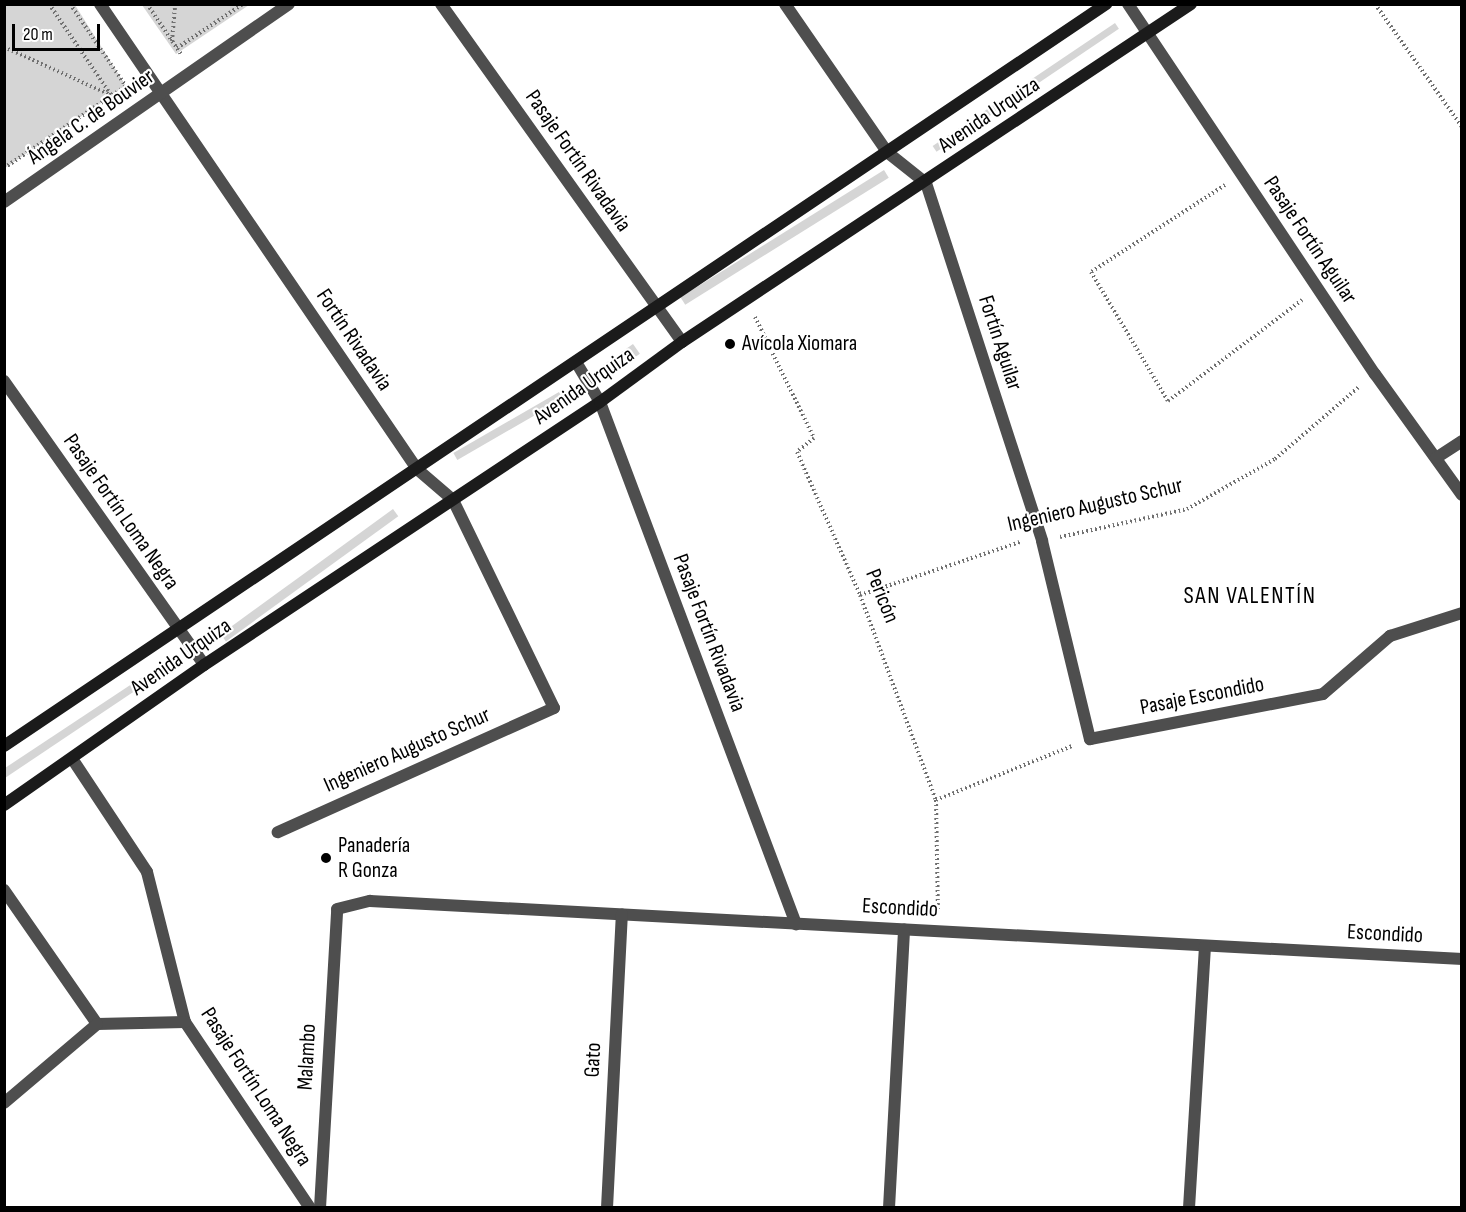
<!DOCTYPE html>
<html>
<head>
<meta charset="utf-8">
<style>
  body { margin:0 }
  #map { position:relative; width:1466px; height:1212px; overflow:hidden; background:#fff; font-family:"Sofia Sans Condensed",sans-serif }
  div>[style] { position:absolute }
  .green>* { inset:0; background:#d5d5d5; transform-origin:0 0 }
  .path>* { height:4px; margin-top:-2px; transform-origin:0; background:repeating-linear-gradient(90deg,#707070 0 1.5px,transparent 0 4.5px) }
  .minor>* { height:12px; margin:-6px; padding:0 6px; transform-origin:6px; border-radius:6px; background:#4e4e4e }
  .secondary>* { height:12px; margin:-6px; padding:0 6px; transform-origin:6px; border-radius:6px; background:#1b1b1b }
  .dots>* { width:16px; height:16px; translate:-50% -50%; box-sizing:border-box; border:3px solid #fff; border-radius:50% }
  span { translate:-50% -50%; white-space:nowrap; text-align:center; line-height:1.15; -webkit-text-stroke:4.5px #fff; paint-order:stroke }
  .street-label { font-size:22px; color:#000 }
  .poi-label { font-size:22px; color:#000 }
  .left { translate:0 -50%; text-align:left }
  .neighbourhood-label { font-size:24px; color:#000; letter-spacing:1.5px }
  .frame { position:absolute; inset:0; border:6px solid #000; pointer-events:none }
  .scale { position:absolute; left:12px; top:24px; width:88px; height:27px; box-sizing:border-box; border:3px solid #000; border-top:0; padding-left:8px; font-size:18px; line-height:21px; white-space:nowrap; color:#000; -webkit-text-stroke:4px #fff; paint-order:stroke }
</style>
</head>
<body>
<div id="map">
  <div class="green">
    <i style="clip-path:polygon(5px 4px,75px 5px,126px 86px,5px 168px)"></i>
    <i style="clip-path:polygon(142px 5px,249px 5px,176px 54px)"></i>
    <i style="left:1115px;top:23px;width:7px;height:220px;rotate:56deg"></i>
    <i style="left:884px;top:170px;width:9px;height:240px;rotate:58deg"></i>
    <i style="left:633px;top:344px;width:12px;height:36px;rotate:55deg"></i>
    <i style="left:559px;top:392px;width:8px;height:122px;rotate:60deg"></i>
    <i style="left:393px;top:509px;width:9px;height:213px;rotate:54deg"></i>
    <i style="clip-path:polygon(165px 662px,169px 668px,5px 778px,5px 768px)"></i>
  </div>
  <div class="path">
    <i style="left:49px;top:4px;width:110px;rotate:55.7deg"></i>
    <i style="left:70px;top:4px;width:102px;rotate:55.8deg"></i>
    <i style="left:147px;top:4px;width:60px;rotate:55.8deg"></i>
    <i style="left:1375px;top:4px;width:151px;rotate:54.7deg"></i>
    <i style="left:172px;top:41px;width:37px;rotate:-85deg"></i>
    <i style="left:4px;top:47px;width:117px;rotate:24.2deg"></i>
    <i style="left:177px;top:48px;width:79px;rotate:-33.7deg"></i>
    <i style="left:4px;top:168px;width:147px;rotate:-33.9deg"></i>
    <i style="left:1225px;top:185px;width:160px;rotate:147deg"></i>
    <i style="left:1091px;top:272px;width:150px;rotate:59.2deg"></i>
    <i style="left:1168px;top:401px;width:168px;rotate:-37deg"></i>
    <i style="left:755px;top:317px;width:135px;rotate:64deg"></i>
    <i style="left:814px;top:438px;width:22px;rotate:141deg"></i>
    <i style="left:797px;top:452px;width:156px;rotate:66.2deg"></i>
    <i style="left:860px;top:595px;width:219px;rotate:69.7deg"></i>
    <i style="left:936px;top:800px;width:112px;rotate:89deg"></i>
    <i style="left:1060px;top:537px;width:130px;rotate:-12.4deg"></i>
    <i style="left:1187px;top:509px;width:101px;rotate:-29.6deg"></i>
    <i style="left:1275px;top:459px;width:112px;rotate:-40.7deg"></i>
    <i style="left:860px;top:595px;width:169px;rotate:-18.3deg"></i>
    <i style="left:936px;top:800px;width:146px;rotate:-21.7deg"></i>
  </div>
  <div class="minor">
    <i style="left:100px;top:4px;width:563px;rotate:55.72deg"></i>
    <i style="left:417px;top:469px;width:48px;rotate:40.7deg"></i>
    <i style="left:453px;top:500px;width:231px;rotate:64.1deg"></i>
    <i style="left:554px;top:708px;width:303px;rotate:155.8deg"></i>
    <i style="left:441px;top:4px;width:415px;rotate:54.5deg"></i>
    <i style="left:785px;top:4px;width:180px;rotate:55.4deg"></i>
    <i style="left:887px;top:152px;width:50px;rotate:38.5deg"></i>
    <i style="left:926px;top:183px;width:376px;rotate:72deg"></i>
    <i style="left:1042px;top:541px;width:204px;rotate:76.4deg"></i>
    <i style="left:1090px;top:739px;width:237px;rotate:-10.9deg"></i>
    <i style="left:1323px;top:694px;width:89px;rotate:-40.9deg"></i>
    <i style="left:1390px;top:636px;width:76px;rotate:-17.7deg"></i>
    <i style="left:1128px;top:4px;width:445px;rotate:56.3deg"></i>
    <i style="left:1375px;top:374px;width:149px;rotate:54.3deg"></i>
    <i style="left:4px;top:202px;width:347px;rotate:-34.8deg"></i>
    <i style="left:576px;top:362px;width:47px;rotate:59deg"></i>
    <i style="left:600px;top:402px;width:558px;rotate:69.42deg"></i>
    <i style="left:4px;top:381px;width:347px;rotate:54.8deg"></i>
    <i style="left:1436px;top:458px;width:31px;rotate:-33deg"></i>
    <i style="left:73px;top:760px;width:134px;rotate:56.5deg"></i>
    <i style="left:147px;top:872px;width:155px;rotate:75.8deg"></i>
    <i style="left:185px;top:1022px;width:224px;rotate:56.1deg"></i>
    <i style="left:4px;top:890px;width:163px;rotate:55.2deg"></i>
    <i style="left:97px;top:1024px;width:88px;rotate:-1.3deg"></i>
    <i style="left:4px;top:1103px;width:122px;rotate:-40.3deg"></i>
    <i style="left:320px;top:1208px;width:299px;rotate:-86.7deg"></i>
    <i style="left:337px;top:909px;width:34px;rotate:-14deg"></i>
    <i style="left:370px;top:901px;width:1094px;rotate:3.04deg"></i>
    <i style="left:607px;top:1208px;width:294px;rotate:-87.1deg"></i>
    <i style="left:889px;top:1208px;width:279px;rotate:-86.9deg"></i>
    <i style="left:1189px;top:1208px;width:262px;rotate:-86.5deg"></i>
  </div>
  <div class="secondary">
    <i style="left:4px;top:746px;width:1329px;rotate:-33.95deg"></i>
    <i style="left:4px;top:805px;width:244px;rotate:-35deg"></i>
    <i style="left:204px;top:665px;width:475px;rotate:-33.6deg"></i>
    <i style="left:600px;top:402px;width:102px;rotate:-36.2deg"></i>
    <i style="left:682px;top:342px;width:611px;rotate:-33.59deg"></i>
  </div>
  <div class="dots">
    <i style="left:730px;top:344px;background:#000"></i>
    <i style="left:326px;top:858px;background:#000"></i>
  </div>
  <div class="street-label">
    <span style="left:989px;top:115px;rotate:-34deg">Avenida Urquiza</span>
    <span style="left:91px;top:117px;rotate:-35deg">Ángela C. de Bouvier</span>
    <span style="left:578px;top:161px;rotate:55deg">Pasaje Fortín Rivadavia</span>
    <span style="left:1310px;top:240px;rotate:56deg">Pasaje Fortín Aguilar</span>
    <span style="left:354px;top:340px;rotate:56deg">Fortín Rivadavia</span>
    <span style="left:1000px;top:343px;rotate:72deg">Fortín Aguilar</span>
    <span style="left:584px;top:386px;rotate:-35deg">Avenida Urquiza</span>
    <span style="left:1095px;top:505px;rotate:-13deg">Ingeniero Augusto Schur</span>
    <span style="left:121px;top:512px;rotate:55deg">Pasaje Fortín Loma Negra</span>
    <span style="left:882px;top:596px;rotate:68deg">Pericón</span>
    <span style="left:709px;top:633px;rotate:69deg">Pasaje Fortín Rivadavia</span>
    <span style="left:181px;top:657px;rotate:-35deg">Avenida Urquiza</span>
    <span style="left:1202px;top:696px;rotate:-11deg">Pasaje Escondido</span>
    <span style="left:407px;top:750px;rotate:-24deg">Ingeniero Augusto Schur</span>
    <span style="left:900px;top:908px;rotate:3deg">Escondido</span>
    <span style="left:1385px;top:934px;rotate:3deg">Escondido</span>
    <span style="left:307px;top:1057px;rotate:-87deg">Malambo</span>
    <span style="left:593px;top:1060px;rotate:-87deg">Gato</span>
    <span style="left:256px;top:1087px;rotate:57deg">Pasaje Fortín Loma Negra</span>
  </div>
  <div class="poi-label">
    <span class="left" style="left:742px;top:344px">Avícola Xiomara</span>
    <span class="left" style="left:338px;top:858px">Panadería<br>R Gonza</span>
  </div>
  <div class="neighbourhood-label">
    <span style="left:1250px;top:596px">SAN VALENTÍN</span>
  </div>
  <div class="frame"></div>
  <div class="scale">20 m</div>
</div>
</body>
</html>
